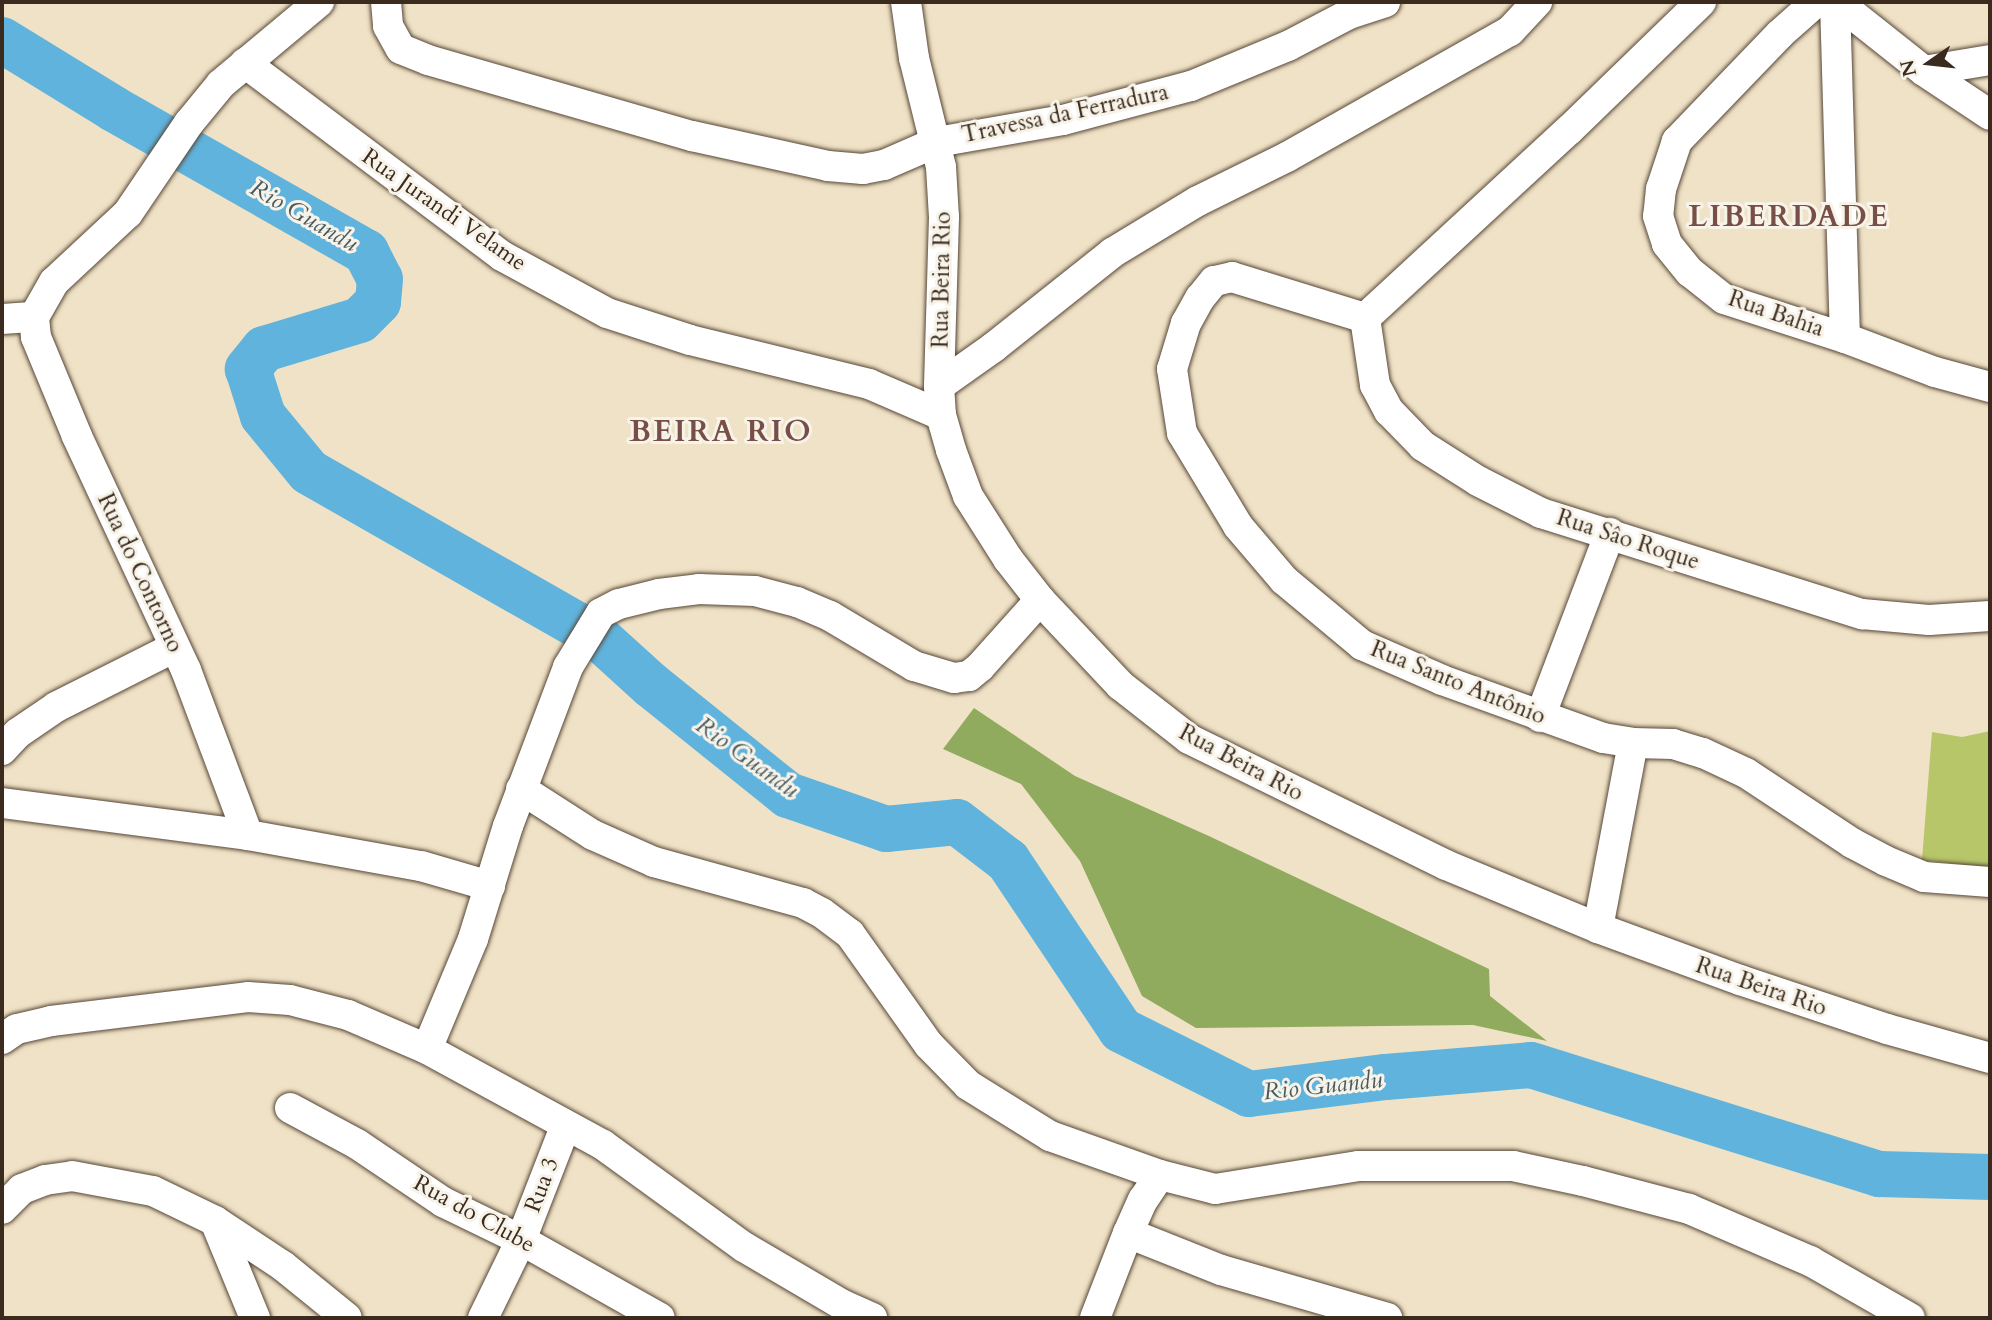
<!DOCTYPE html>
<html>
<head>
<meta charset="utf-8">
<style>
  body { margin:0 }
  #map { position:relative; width:1992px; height:1320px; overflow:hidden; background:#f0e2c6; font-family:Cardo,serif }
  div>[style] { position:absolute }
  .green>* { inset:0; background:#b6c669 }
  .forest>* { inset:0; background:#90ab5d }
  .river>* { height:46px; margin:-23px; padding:0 23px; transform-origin:23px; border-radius:23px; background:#60b3dc }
  .roads { filter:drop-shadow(0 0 2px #564637) drop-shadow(0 0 2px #564637) }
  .minor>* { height:30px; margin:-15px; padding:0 15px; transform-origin:15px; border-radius:15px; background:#fff }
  span { translate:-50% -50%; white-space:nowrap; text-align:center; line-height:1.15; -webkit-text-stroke:6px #f7f3e8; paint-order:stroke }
  .street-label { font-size:23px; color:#3b2a1e }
  .water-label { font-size:24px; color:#485a60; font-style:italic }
  .district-label { font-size:30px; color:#784f47; font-weight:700; letter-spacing:2px }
  .frame { position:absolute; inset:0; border:4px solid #3b2a1e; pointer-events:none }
  .north { position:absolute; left:1894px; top:28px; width:70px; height:70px; -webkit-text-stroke:5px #f7f3e8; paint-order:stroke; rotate:256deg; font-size:19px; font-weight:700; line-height:28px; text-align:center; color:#3b2a1e }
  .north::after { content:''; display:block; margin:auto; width:24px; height:32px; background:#3b2a1e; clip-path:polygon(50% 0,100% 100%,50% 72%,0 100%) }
</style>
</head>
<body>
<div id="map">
  <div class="green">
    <i style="clip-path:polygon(1990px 731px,1990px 868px,1922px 860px,1932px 732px,1962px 737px)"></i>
  </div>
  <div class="forest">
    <i style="clip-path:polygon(974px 708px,1075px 776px,1211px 837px,1489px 969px,1490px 996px,1547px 1041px,1473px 1025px,1196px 1028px,1142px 996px,1080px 861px,1021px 784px,943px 749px)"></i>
  </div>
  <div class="river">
    <i style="left:2px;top:40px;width:132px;rotate:31.6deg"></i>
    <i style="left:114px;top:109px;width:290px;rotate:29.6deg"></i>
    <i style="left:366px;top:252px;width:30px;rotate:63deg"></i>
    <i style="left:380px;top:279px;width:23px;rotate:95deg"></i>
    <i style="left:378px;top:302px;width:25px;rotate:135deg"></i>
    <i style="left:360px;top:320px;width:100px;rotate:163.2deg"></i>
    <i style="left:264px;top:349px;width:26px;rotate:129deg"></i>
    <i style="left:248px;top:369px;width:49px;rotate:72.3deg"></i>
    <i style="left:263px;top:416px;width:72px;rotate:50.6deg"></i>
    <i style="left:309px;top:472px;width:333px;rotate:29.7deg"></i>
    <i style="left:598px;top:637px;width:72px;rotate:42.2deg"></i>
    <i style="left:651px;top:685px;width:176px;rotate:38.8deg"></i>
    <i style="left:788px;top:795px;width:104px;rotate:19.1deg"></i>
    <i style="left:886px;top:829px;width:71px;rotate:-5.6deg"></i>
    <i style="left:957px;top:822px;width:64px;rotate:37.4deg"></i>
    <i style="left:1008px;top:861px;width:203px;rotate:56.2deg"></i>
    <i style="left:1121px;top:1030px;width:143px;rotate:26.6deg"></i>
    <i style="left:1249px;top:1094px;width:138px;rotate:-7.1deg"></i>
    <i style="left:1386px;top:1077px;width:145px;rotate:-4.7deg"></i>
    <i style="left:1531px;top:1065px;width:365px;rotate:17.4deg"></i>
    <i style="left:1879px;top:1174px;width:111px;rotate:1.5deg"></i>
  </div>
  <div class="roads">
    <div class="minor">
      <i style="left:386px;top:2px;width:24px;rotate:85deg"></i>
      <i style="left:388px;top:26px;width:26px;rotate:61deg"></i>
      <i style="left:401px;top:49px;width:29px;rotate:22deg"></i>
      <i style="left:428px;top:60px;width:275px;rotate:16.1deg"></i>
      <i style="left:692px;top:136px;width:139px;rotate:12.4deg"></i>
      <i style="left:828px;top:166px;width:35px;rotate:5deg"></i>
      <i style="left:863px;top:169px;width:21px;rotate:-11deg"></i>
      <i style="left:884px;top:165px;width:58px;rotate:-23.5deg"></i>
      <i style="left:937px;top:142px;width:128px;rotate:-9.9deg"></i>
      <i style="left:1063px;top:120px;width:132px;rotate:-14.9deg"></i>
      <i style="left:1191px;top:86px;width:105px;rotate:-22.4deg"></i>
      <i style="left:1288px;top:46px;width:69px;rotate:-27.7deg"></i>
      <i style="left:1349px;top:14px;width:38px;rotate:-18deg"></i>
      <i style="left:906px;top:2px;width:57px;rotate:81.9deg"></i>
      <i style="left:914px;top:58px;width:112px;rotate:76.1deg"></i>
      <i style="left:941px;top:167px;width:50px;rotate:86.6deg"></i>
      <i style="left:944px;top:217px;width:169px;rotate:91.7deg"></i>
      <i style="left:939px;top:386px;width:29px;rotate:86deg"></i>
      <i style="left:941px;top:415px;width:36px;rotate:74deg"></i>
      <i style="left:951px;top:450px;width:49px;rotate:69.7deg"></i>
      <i style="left:968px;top:496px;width:75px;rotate:57.6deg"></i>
      <i style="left:1008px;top:559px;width:52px;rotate:52deg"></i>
      <i style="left:1040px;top:600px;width:117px;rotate:46.7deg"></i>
      <i style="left:1120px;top:685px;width:88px;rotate:38deg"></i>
      <i style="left:1189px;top:739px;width:286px;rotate:26.1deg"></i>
      <i style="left:1446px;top:865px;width:165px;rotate:22.5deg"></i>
      <i style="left:1598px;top:928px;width:151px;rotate:20.1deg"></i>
      <i style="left:1740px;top:980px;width:155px;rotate:18.4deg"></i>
      <i style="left:1887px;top:1029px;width:107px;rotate:15.7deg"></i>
      <i style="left:1816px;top:2px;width:48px;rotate:138.4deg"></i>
      <i style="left:1780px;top:34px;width:149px;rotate:133.9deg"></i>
      <i style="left:1677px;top:141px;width:51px;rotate:108.4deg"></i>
      <i style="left:1661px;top:189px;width:27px;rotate:96deg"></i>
      <i style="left:1658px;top:216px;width:29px;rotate:72deg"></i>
      <i style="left:1667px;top:244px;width:36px;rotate:51deg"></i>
      <i style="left:1690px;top:272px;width:43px;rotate:38.5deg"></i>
      <i style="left:1724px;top:299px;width:127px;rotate:17.9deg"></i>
      <i style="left:1845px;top:338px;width:96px;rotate:20.7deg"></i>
      <i style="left:1935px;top:372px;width:57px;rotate:15.3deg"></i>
      <i style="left:1835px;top:2px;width:336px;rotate:88.3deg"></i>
      <i style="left:1837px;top:2px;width:111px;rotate:38.4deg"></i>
      <i style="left:1924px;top:71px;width:79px;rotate:33.7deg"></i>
      <i style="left:245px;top:63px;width:321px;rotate:36.9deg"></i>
      <i style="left:502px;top:256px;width:119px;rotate:28.5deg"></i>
      <i style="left:607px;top:313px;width:87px;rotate:18deg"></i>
      <i style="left:690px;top:340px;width:184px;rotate:13.8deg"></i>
      <i style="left:869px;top:384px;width:78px;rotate:23.3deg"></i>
      <i style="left:1924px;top:71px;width:67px;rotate:-9.5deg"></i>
      <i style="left:1365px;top:318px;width:139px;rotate:-162.9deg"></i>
      <i style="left:1232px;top:277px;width:18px;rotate:167deg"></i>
      <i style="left:1214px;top:281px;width:22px;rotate:129deg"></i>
      <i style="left:1200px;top:298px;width:29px;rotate:119deg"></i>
      <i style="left:1186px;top:323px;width:48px;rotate:106.9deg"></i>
      <i style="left:1172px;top:369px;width:65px;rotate:81.1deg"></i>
      <i style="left:1182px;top:433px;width:109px;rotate:58.9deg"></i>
      <i style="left:1238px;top:526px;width:71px;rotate:49.6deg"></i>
      <i style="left:1284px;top:580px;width:102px;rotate:39.8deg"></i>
      <i style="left:1362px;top:645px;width:87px;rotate:23.6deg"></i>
      <i style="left:1442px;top:680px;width:171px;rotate:19.8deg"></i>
      <i style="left:1603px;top:738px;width:30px;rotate:9deg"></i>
      <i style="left:1633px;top:743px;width:40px;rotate:1.4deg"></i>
      <i style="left:1673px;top:744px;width:31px;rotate:17deg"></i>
      <i style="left:1703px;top:753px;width:47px;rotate:24.9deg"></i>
      <i style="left:1746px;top:773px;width:127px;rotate:33.4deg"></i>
      <i style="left:1852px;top:843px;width:38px;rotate:28deg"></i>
      <i style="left:1886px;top:861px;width:41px;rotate:22.8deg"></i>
      <i style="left:1924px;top:877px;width:66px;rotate:4.3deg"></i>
      <i style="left:1365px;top:318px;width:68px;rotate:81.5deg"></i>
      <i style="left:1375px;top:385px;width:30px;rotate:62deg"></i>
      <i style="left:1389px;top:411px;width:49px;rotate:45.8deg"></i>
      <i style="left:1423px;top:446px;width:65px;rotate:32.5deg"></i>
      <i style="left:1478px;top:481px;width:71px;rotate:26.9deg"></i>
      <i style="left:1541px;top:513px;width:337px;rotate:17.5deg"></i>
      <i style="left:1862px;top:614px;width:67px;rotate:5.1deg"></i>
      <i style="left:1929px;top:620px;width:61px;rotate:-3.8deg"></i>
      <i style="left:1365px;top:318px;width:277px;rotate:-42.7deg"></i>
      <i style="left:1569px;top:130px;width:184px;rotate:-44.1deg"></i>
      <i style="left:2px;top:319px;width:32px;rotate:-4deg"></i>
      <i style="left:939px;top:386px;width:67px;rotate:-35.3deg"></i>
      <i style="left:994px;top:347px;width:151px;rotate:-38.5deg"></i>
      <i style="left:1112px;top:253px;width:100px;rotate:-31.2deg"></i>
      <i style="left:1198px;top:201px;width:99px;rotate:-26.3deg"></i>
      <i style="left:1287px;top:157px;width:256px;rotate:-29.5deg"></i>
      <i style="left:1510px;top:31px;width:40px;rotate:-47deg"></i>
      <i style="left:1540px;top:717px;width:197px;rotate:-69.2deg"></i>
      <i style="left:2px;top:750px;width:23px;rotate:-47deg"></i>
      <i style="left:18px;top:733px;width:46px;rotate:-34.4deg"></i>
      <i style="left:56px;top:707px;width:133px;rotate:-26.8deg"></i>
      <i style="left:521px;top:789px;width:85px;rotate:32.6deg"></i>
      <i style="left:593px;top:835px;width:67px;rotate:23.9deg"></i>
      <i style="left:654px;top:862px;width:155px;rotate:15.4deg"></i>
      <i style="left:803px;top:903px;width:21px;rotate:28deg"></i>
      <i style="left:822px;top:913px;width:35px;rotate:37deg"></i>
      <i style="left:850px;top:934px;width:136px;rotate:54.6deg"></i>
      <i style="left:929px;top:1045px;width:56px;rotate:45.7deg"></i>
      <i style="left:968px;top:1085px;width:97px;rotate:31.9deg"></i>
      <i style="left:1050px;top:1136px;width:117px;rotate:19.5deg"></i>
      <i style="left:1160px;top:1175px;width:57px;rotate:14.3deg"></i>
      <i style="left:1215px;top:1189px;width:146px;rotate:-9.1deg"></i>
      <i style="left:1359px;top:1166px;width:154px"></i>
      <i style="left:1513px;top:1166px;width:72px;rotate:12.1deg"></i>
      <i style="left:1583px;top:1181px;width:110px;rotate:14.8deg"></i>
      <i style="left:1689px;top:1209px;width:132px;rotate:23.3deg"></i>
      <i style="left:1810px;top:1261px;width:115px;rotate:29.7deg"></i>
      <i style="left:2px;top:803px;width:248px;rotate:7.4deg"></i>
      <i style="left:248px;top:835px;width:176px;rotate:10.2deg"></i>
      <i style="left:421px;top:866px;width:72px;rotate:16.2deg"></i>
      <i style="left:248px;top:835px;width:176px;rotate:-110.6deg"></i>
      <i style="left:186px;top:670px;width:258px;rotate:-115deg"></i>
      <i style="left:77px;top:436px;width:107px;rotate:-112.5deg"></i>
      <i style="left:36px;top:337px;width:20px;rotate:-96deg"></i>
      <i style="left:34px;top:317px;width:40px;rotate:-60.3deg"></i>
      <i style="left:54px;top:282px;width:101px;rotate:-43deg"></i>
      <i style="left:128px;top:213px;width:109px;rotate:-55.9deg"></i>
      <i style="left:189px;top:123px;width:50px;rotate:-50.6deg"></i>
      <i style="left:221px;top:84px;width:128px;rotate:-39.9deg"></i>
      <i style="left:1598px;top:928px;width:188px;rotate:-79.3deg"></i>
      <i style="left:2px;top:1039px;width:18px;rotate:-34deg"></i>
      <i style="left:17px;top:1029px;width:35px;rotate:-13deg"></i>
      <i style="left:51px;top:1021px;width:198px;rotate:-6.9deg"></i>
      <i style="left:248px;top:997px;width:42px;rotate:4.1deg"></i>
      <i style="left:290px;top:1000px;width:60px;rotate:14.5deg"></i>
      <i style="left:348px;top:1015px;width:86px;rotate:23.3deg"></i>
      <i style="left:427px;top:1049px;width:200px;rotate:28.6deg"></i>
      <i style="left:603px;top:1145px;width:174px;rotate:35.9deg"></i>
      <i style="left:744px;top:1247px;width:115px;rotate:30.4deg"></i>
      <i style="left:843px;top:1305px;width:32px;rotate:24deg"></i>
      <i style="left:427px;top:1049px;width:119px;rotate:-67.3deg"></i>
      <i style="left:473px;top:939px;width:118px;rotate:-72.8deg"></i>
      <i style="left:508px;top:826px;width:170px;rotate:-69.3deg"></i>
      <i style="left:568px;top:667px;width:63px;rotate:-58.6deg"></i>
      <i style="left:601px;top:613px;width:20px;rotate:-27deg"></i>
      <i style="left:619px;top:604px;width:41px;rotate:-14deg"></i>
      <i style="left:659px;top:594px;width:40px;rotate:-7.1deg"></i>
      <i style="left:699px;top:589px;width:56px;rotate:2deg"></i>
      <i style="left:755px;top:591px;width:43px;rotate:14.7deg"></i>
      <i style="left:797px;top:602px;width:36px;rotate:23deg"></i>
      <i style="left:830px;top:616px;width:98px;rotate:30.8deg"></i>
      <i style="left:914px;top:666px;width:42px;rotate:16.7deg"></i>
      <i style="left:954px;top:678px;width:15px;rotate:-8deg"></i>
      <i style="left:969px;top:676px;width:14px;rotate:-39deg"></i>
      <i style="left:980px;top:667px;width:90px;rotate:-48.2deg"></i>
      <i style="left:290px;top:1108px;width:76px;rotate:28.2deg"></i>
      <i style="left:357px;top:1144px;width:104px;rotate:34deg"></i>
      <i style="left:443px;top:1202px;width:87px;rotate:26deg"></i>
      <i style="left:521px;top:1240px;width:159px;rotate:29.3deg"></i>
      <i style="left:2px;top:1209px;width:28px;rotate:-45deg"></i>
      <i style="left:22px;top:1189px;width:25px;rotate:-21deg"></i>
      <i style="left:45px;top:1180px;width:27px;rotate:-8deg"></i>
      <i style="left:72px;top:1176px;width:82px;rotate:10.5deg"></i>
      <i style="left:153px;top:1191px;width:69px;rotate:25.8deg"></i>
      <i style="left:215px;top:1221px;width:82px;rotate:33.5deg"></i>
      <i style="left:283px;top:1266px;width:82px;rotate:39.1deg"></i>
      <i style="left:215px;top:1221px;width:105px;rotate:67.6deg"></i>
      <i style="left:1128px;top:1233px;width:100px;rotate:21.7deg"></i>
      <i style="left:1221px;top:1270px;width:173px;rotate:16.1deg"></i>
      <i style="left:483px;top:1318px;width:87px;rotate:-64deg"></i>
      <i style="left:521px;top:1240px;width:121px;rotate:-68.7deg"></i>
      <i style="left:1095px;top:1318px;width:91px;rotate:-68.8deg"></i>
      <i style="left:1128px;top:1233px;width:36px;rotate:-66deg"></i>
      <i style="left:1143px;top:1200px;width:30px;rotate:-56deg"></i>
    </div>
  </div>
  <div class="street-label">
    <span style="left:1065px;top:114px;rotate:-12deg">Travessa da Ferradura</span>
    <span style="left:444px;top:210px;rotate:35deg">Rua Jurandi Velame</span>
    <span style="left:942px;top:280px;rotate:-89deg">Rua Beira Rio</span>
    <span style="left:1776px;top:314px;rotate:19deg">Rua Bahia</span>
    <span style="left:1628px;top:540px;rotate:18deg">Rua Sâo Roque</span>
    <span style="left:140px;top:573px;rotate:65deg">Rua do Contorno</span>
    <span style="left:1458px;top:683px;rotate:22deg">Rua Santo Antônio</span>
    <span style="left:1241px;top:763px;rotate:28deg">Rua Beira Rio</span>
    <span style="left:1761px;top:987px;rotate:19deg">Rua Beira Rio</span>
    <span style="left:542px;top:1185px;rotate:-69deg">Rua 3</span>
    <span style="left:474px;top:1214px;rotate:29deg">Rua do Clube</span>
  </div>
  <div class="water-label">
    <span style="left:304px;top:216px;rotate:30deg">Rio Guandu</span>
    <span style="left:747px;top:758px;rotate:36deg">Rio Guandu</span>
    <span style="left:1323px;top:1086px;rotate:-6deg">Rio Guandu</span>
  </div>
  <div class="district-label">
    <span style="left:1789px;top:217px">LIBERDADE</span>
    <span style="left:721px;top:432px">BEIRA RIO</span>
  </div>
  <div class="frame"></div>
  <div class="north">N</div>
</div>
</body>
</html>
